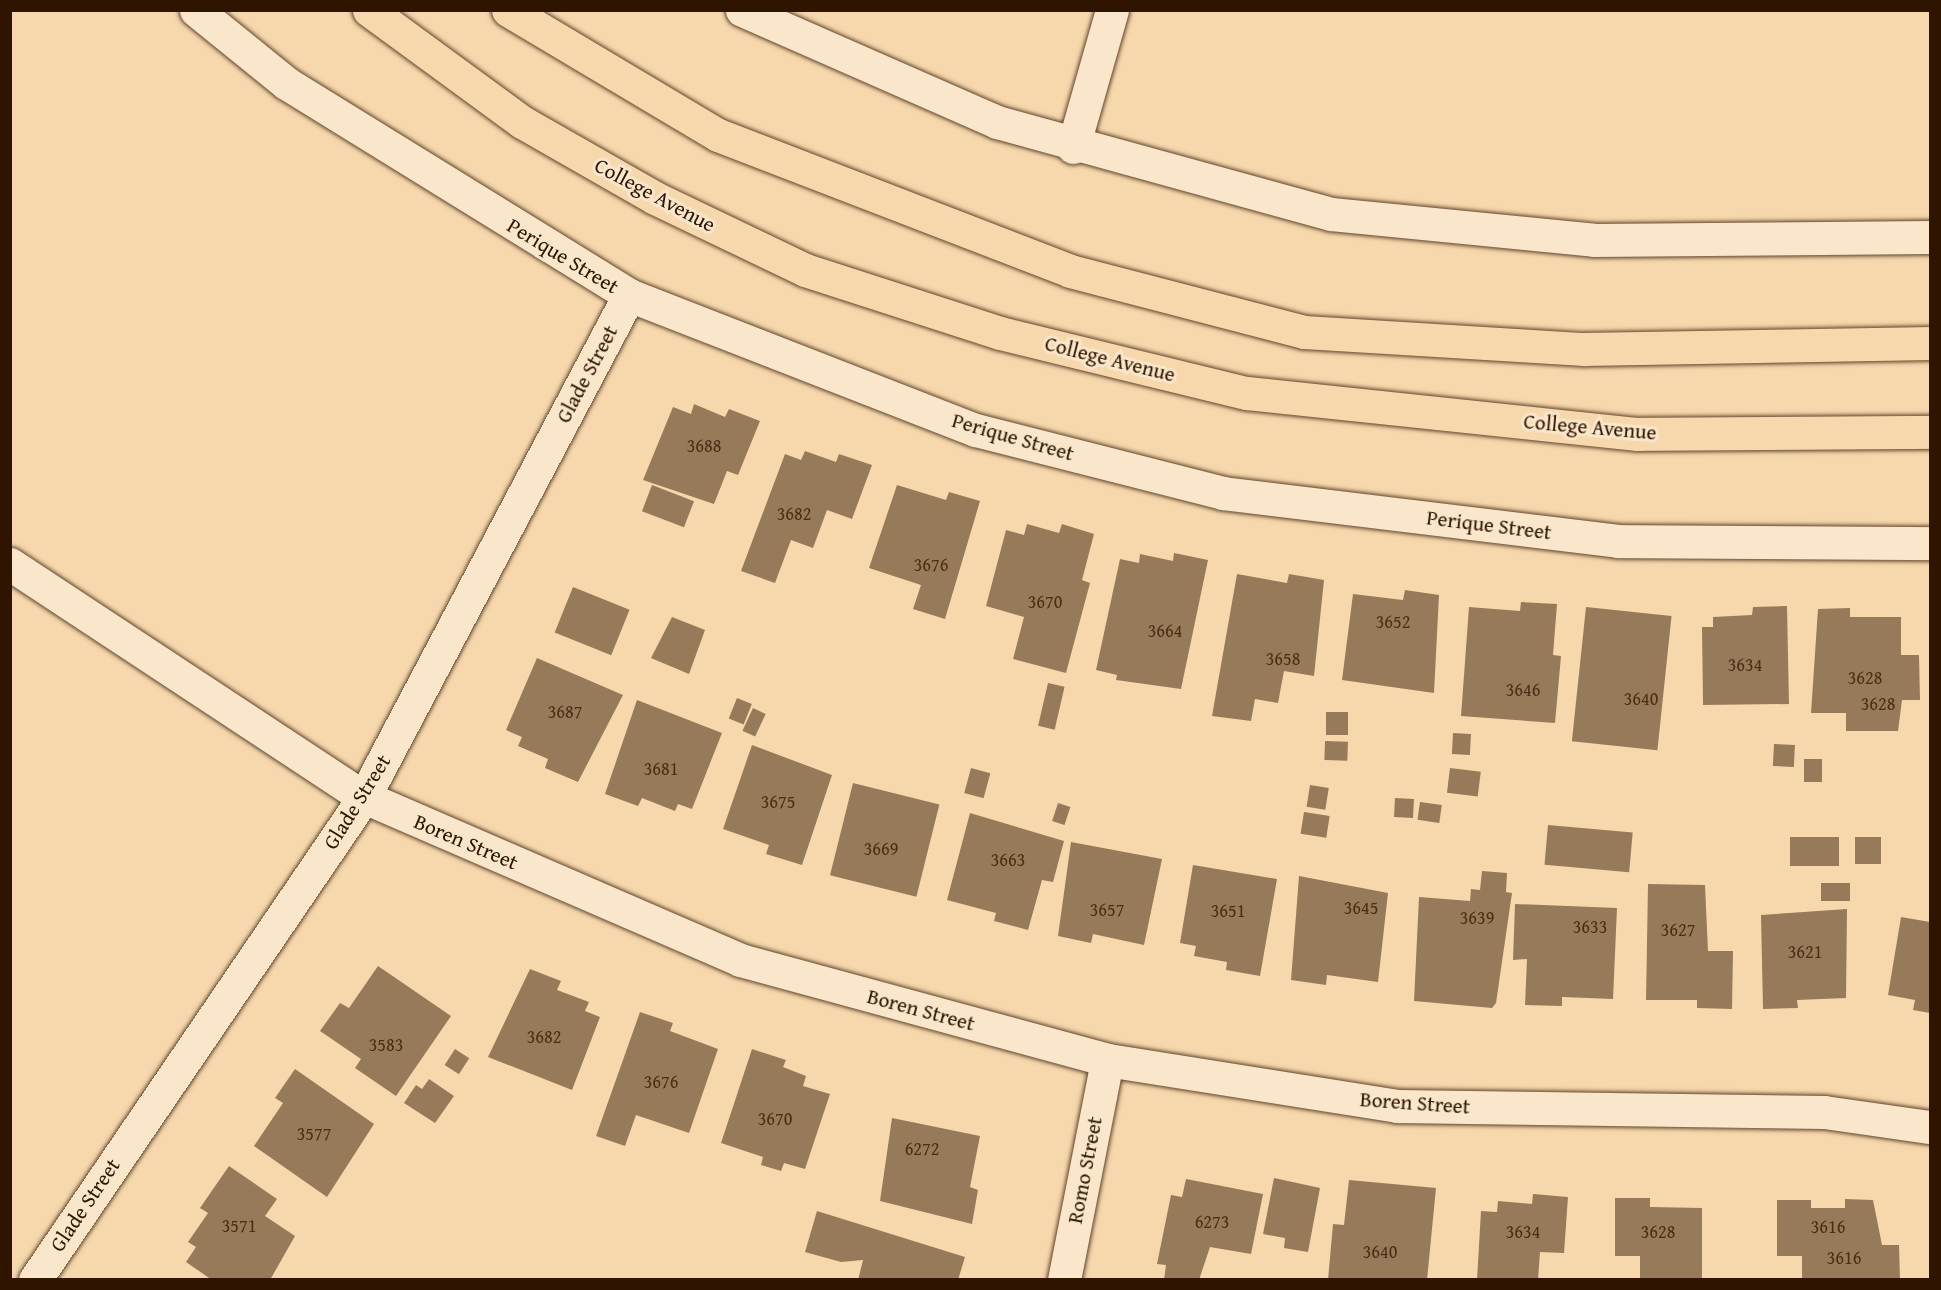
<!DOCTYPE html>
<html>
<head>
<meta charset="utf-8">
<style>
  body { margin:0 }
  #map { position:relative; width:1941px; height:1290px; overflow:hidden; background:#f7d8ad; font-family:"Gentium Book Plus",serif }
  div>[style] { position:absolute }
  .building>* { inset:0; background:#977a5a; transform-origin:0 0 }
  .roads { filter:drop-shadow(0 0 2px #61452b) drop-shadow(0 0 2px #61452b) }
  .minor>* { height:33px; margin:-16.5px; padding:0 16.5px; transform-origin:16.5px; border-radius:16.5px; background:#fae6ca }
  .major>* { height:33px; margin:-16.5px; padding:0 16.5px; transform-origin:16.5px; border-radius:16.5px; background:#f7d8ad }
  span { translate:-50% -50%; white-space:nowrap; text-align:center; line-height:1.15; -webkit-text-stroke:6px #fae6ca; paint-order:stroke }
  .number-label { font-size:18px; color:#492e16 }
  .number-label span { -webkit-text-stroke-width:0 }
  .street-label { font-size:21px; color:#2f1400 }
  .frame { position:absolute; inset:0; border:12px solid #2f1400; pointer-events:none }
</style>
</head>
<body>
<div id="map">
  <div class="building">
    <i style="clip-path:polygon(694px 404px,725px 417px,729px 409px,760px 421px,738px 475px,727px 471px,714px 504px,643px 480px,673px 407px,691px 414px)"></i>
    <i style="clip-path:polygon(805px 451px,836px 462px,839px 454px,872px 465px,852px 519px,827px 510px,813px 548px,791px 540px,775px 583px,741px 571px,785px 454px,801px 460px)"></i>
    <i style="left:652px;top:485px;width:45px;height:28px;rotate:21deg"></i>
    <i style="clip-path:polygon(897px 485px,946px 500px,949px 492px,980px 501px,945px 619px,913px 609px,921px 585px,869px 568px)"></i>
    <i style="clip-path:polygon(1027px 524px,1059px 533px,1062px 524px,1094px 534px,1082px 580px,1090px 583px,1066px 673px,1013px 659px,1024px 617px,986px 606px,1006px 530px,1024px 535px)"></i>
    <i style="clip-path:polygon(1174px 553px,1208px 560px,1181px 689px,1116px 680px,1117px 675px,1096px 670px,1120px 559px,1139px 563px,1140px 554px,1173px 561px)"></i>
    <i style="clip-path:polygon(1237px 574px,1287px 583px,1289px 574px,1324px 580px,1314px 676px,1284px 671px,1278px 703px,1255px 699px,1251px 721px,1212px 716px)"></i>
    <i style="left:573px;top:587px;width:61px;height:49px;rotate:22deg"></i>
    <i style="clip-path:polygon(1405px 590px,1439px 595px,1434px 693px,1342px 680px,1353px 594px,1403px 600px)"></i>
    <i style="clip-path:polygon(1521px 602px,1557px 604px,1553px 655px,1561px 656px,1555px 723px,1461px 716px,1469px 607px,1520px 611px)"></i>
    <i style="clip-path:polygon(1787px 606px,1789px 704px,1703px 705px,1702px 627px,1713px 627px,1713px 617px,1752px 615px,1753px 607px)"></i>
    <i style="left:1586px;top:607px;width:86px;height:135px;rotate:6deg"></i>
    <i style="clip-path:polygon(1850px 608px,1850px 617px,1901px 617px,1901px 655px,1919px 655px,1920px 700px,1902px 700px,1898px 731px,1846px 731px,1846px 713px,1811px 713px,1818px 609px)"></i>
    <i style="clip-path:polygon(672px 617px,705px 630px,689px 674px,651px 658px)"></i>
    <i style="clip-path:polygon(537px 658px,623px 695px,578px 782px,545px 768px,548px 759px,518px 746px,522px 737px,506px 730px)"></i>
    <i style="left:1048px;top:683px;width:17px;height:44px;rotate:13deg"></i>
    <i style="left:737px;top:698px;width:16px;height:22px;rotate:22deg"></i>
    <i style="clip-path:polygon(637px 700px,722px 733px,692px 809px,678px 804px,675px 811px,642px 798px,638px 806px,605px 794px)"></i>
    <i style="left:753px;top:708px;width:14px;height:25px;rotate:25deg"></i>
    <i style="left:1326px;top:712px;width:22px;height:23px"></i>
    <i style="left:1453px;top:733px;width:18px;height:21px;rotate:3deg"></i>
    <i style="left:1325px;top:741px;width:23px;height:19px;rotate:2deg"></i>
    <i style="left:1774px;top:744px;width:21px;height:22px;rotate:3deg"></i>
    <i style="clip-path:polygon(752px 745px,832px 775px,802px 865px,766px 854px,769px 845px,723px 829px)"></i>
    <i style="left:1804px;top:759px;width:18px;height:23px"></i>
    <i style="left:971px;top:768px;width:20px;height:26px;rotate:15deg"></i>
    <i style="left:1450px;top:768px;width:31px;height:25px;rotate:7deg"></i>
    <i style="left:853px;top:783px;width:89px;height:95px;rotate:14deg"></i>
    <i style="left:1310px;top:785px;width:19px;height:22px;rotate:9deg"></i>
    <i style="left:1395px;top:798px;width:19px;height:19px;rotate:3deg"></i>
    <i style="left:1420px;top:802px;width:22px;height:18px;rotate:8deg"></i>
    <i style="left:1058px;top:803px;width:13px;height:19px;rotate:18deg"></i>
    <i style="left:1304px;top:812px;width:26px;height:22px;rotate:9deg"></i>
    <i style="clip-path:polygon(970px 813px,1064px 841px,1053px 882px,1042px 880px,1028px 930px,994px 921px,996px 913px,947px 900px)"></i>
    <i style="left:1548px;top:825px;width:85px;height:40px;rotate:5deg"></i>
    <i style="left:1790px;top:837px;width:49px;height:29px"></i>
    <i style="left:1855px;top:837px;width:26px;height:27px"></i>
    <i style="clip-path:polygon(1071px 842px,1162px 859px,1144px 945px,1093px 934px,1091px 943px,1058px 936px)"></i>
    <i style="clip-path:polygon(1193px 865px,1277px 879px,1260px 976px,1226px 970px,1227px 962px,1194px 956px,1196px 946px,1180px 943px)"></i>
    <i style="clip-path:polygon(1482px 871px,1507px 873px,1506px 892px,1512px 893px,1496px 1003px,1492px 1008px,1414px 1001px,1419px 897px,1470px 901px,1471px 889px,1480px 890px)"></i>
    <i style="clip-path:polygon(1299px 876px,1388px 893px,1378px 982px,1327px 975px,1326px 985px,1291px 980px)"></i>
    <i style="left:1821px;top:883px;width:29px;height:18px"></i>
    <i style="clip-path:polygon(1648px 884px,1705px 885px,1708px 951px,1733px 951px,1732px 1009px,1697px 1008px,1697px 1000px,1646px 1000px)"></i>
    <i style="clip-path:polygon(1515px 904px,1617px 908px,1613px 999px,1562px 997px,1562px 1006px,1525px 1005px,1527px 959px,1513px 960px)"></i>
    <i style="clip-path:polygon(1847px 909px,1846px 998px,1797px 1000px,1798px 1008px,1763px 1009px,1761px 915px)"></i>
    <i style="clip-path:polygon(1901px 917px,1930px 922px,1930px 1013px,1913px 1010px,1915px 1000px,1888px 995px)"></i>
    <i style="clip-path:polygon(378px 966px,451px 1016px,396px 1096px,355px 1068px,361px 1059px,320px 1031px,340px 1003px,349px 1008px)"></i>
    <i style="clip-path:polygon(530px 969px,561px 981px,557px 990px,589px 1002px,585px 1011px,600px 1017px,572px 1090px,488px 1057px)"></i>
    <i style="clip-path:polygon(640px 1012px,673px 1023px,670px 1031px,718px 1049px,689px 1133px,636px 1115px,625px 1146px,596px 1136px)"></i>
    <i style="left:455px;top:1049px;width:17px;height:19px;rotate:33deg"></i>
    <i style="clip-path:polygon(752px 1049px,786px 1060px,783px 1067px,806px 1076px,803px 1086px,830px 1094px,805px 1169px,784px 1163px,781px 1171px,761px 1165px,763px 1157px,721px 1143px)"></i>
    <i style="clip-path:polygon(295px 1069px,374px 1124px,327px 1197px,254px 1146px,283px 1103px,275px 1098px)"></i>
    <i style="clip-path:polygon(429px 1079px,454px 1096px,435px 1123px,404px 1103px,416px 1085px,422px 1089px)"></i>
    <i style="clip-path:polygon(892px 1118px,980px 1136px,970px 1187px,978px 1190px,972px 1224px,880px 1201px)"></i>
    <i style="clip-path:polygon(229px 1166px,277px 1199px,265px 1216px,295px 1236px,270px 1280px,212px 1280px,186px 1262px,196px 1247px,188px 1242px,208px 1213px,200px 1208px)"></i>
    <i style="clip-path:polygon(1274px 1178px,1320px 1188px,1308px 1252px,1284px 1248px,1285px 1238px,1263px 1234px)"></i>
    <i style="clip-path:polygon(1186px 1179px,1263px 1194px,1251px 1254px,1210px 1247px,1199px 1280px,1164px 1280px,1166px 1265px,1157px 1264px,1171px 1195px,1182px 1197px)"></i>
    <i style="clip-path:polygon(1349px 1180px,1436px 1188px,1427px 1280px,1328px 1280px,1333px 1224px,1344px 1225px)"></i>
    <i style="clip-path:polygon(1533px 1194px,1568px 1197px,1564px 1253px,1540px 1252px,1538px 1280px,1477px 1280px,1481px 1211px,1497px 1212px,1498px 1201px,1532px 1204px)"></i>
    <i style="clip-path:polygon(1615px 1198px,1650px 1198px,1650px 1207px,1702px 1208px,1702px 1280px,1640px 1280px,1640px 1256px,1615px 1256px)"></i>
    <i style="clip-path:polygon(1845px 1199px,1873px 1200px,1882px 1245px,1899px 1245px,1900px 1280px,1802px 1280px,1802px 1256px,1777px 1256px,1777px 1200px,1811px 1200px,1811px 1208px,1845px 1208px)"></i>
    <i style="clip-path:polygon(817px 1211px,965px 1257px,958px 1280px,858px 1280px,863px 1260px,841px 1262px,805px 1252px)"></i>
  </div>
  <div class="roads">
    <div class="minor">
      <i style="left:196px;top:10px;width:116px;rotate:39deg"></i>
      <i style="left:286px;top:83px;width:403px;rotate:31.7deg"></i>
      <i style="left:629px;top:295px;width:372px;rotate:21.3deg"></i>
      <i style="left:976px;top:430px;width:255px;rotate:14.3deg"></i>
      <i style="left:1223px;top:493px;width:398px;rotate:6.9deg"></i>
      <i style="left:1618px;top:541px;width:312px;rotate:0.4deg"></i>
      <i style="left:742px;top:10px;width:279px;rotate:23.7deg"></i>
      <i style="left:997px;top:122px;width:346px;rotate:15.4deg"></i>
      <i style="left:1331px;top:214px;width:264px;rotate:5.6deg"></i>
      <i style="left:1594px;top:240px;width:336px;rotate:-0.5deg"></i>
      <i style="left:1073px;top:147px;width:142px;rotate:-74.1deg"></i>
      <i style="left:10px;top:564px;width:424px;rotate:33.4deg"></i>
      <i style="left:364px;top:797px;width:410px;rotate:23.4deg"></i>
      <i style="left:740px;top:960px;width:380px;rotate:15.2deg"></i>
      <i style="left:1107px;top:1060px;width:294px;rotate:9deg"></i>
      <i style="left:1397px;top:1106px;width:427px;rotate:0.8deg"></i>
      <i style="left:1824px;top:1112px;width:107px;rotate:8.1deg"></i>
      <i style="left:35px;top:1280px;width:584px;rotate:-55.74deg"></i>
      <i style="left:364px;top:797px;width:568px;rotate:-62.17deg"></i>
      <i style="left:1064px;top:1280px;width:224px;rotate:-78.9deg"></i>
    </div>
    <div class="major">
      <i style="left:369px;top:10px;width:190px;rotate:36.2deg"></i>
      <i style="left:522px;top:122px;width:153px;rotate:29.7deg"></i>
      <i style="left:655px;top:198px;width:166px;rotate:25.6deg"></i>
      <i style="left:805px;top:270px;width:205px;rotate:17.9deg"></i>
      <i style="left:1000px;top:333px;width:254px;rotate:13.7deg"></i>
      <i style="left:1247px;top:393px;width:393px;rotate:6deg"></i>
      <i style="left:1638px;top:434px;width:292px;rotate:-0.4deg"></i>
      <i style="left:508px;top:10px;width:244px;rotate:30.8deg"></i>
      <i style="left:718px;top:135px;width:377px;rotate:21.1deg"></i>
      <i style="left:1070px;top:271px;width:242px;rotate:14.6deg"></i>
      <i style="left:1304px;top:332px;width:281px;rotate:3.5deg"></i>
      <i style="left:1584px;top:349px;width:346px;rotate:-1deg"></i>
    </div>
  </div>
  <div class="number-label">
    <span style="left:704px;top:446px">3688</span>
    <span style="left:794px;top:514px">3682</span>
    <span style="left:931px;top:565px">3676</span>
    <span style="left:1045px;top:602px">3670</span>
    <span style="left:1393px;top:622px">3652</span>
    <span style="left:1165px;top:631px">3664</span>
    <span style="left:1283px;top:659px">3658</span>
    <span style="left:1745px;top:665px">3634</span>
    <span style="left:1865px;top:678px">3628</span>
    <span style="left:1523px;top:690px">3646</span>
    <span style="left:1641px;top:699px">3640</span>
    <span style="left:1878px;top:704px">3628</span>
    <span style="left:565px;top:712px">3687</span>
    <span style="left:661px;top:769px">3681</span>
    <span style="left:778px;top:802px">3675</span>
    <span style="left:881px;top:849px">3669</span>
    <span style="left:1008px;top:860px">3663</span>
    <span style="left:1361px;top:908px">3645</span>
    <span style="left:1107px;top:910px">3657</span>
    <span style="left:1228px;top:911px">3651</span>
    <span style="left:1477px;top:918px">3639</span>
    <span style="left:1590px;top:927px">3633</span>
    <span style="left:1678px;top:930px">3627</span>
    <span style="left:1805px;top:952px">3621</span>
    <span style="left:544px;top:1037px">3682</span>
    <span style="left:386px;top:1045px">3583</span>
    <span style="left:661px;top:1082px">3676</span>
    <span style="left:775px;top:1119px">3670</span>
    <span style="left:314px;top:1134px">3577</span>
    <span style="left:922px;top:1149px">6272</span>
    <span style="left:1212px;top:1222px">6273</span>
    <span style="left:239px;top:1226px">3571</span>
    <span style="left:1828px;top:1227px">3616</span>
    <span style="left:1523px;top:1232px">3634</span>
    <span style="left:1658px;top:1232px">3628</span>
    <span style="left:1380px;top:1252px">3640</span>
    <span style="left:1844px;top:1258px">3616</span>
  </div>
  <div class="street-label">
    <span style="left:655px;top:195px;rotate:28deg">College Avenue</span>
    <span style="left:563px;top:256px;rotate:31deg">Perique Street</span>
    <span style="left:1110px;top:359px;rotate:14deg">College Avenue</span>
    <span style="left:587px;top:374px;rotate:-62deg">Glade Street</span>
    <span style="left:1590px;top:427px;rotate:5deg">College Avenue</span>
    <span style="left:1013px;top:437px;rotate:16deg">Perique Street</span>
    <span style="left:1489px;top:525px;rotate:7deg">Perique Street</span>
    <span style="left:357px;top:802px;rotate:-58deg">Glade Street</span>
    <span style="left:466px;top:842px;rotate:23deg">Boren Street</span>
    <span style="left:921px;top:1010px;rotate:15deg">Boren Street</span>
    <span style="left:1415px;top:1103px;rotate:4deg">Boren Street</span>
    <span style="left:1085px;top:1170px;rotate:-79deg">Romo Street</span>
    <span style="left:85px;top:1205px;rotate:-56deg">Glade Street</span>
  </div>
  <div class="frame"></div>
</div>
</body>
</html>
